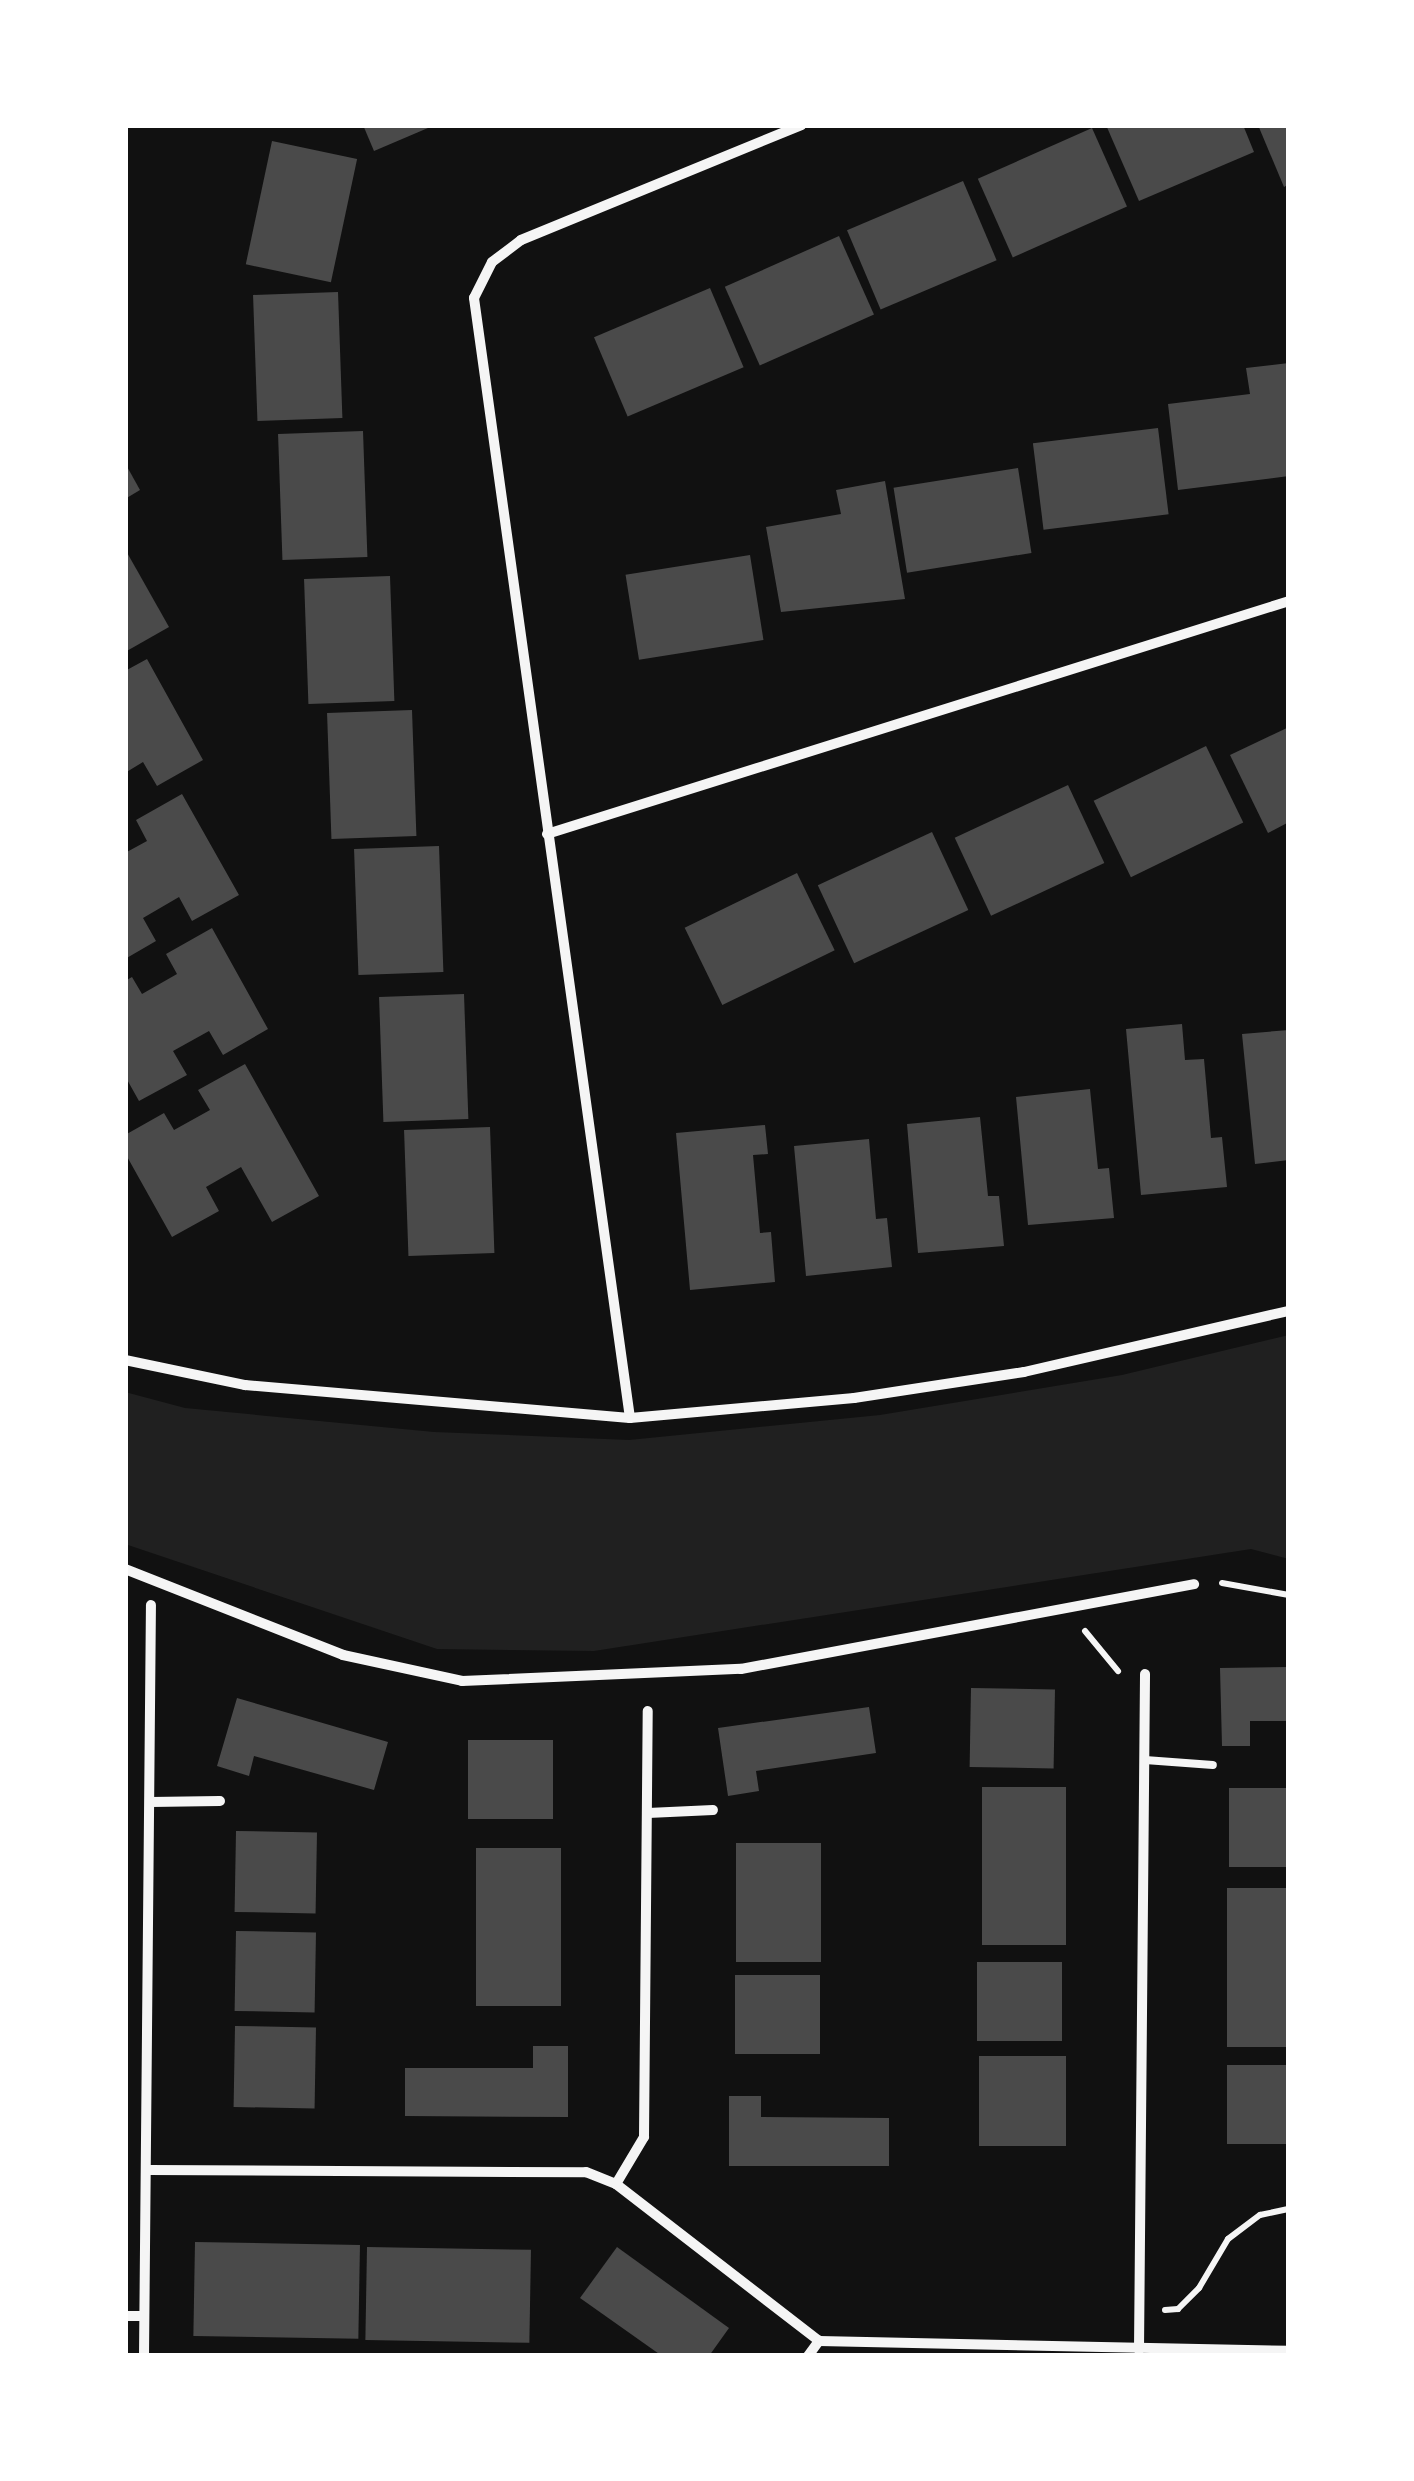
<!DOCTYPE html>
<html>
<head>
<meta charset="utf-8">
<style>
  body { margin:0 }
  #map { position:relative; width:1414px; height:2481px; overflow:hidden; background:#111; font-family:"Public Sans",sans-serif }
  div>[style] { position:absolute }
  .green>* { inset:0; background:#202020 }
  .building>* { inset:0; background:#4a4a4a; transform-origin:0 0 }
  .path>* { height:6px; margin:-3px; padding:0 3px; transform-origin:3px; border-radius:3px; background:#f5f5f5 }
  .service>* { height:8px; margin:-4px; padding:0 4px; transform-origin:4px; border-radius:4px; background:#f5f5f5 }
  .minor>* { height:10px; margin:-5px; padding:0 5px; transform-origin:5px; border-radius:5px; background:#f5f5f5 }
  span { translate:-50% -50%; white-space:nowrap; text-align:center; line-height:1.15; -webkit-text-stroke:8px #fff; paint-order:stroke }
  .frame { position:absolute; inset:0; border:128px solid #fff; pointer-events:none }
</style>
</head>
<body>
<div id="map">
  <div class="green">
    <i style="clip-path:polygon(1289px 1335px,1289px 1559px,1251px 1549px,594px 1651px,437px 1649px,125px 1544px,125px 1392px,185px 1408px,434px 1432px,629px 1440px,880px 1415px,1122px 1375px)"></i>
  </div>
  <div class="building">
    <i style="clip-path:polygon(363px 125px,435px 125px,374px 151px)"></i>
    <i style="clip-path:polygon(1106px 125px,1243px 125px,1254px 152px,1139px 201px)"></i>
    <i style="clip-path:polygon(1258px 125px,1289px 125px,1289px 184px,1284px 187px)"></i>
    <i style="left:1092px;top:128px;width:86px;height:125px;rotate:66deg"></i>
    <i style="left:272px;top:141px;width:87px;height:126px;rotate:12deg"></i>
    <i style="left:963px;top:181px;width:86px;height:126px;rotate:67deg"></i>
    <i style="left:839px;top:236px;width:86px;height:125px;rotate:66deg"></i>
    <i style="left:710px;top:288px;width:86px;height:126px;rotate:67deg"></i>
    <i style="left:338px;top:292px;width:126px;height:85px;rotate:88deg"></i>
    <i style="clip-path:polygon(1289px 363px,1289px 476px,1178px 490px,1168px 404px,1250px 394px,1246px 368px)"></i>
    <i style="left:1158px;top:428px;width:87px;height:126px;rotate:83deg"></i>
    <i style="left:363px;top:431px;width:126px;height:85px;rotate:88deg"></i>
    <i style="clip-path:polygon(125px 463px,140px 490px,125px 499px)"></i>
    <i style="left:1018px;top:468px;width:86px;height:126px;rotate:81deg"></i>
    <i style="clip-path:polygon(885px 481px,905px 599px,781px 612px,766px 527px,841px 514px,836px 490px)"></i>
    <i style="clip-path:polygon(125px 549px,169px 627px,125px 652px)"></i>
    <i style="left:750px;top:555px;width:86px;height:126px;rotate:81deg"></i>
    <i style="left:390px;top:576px;width:125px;height:86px;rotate:88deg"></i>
    <i style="clip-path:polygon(147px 659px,203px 760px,157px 786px,143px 762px,125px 773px,125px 671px)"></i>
    <i style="left:412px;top:710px;width:126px;height:85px;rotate:88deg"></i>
    <i style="clip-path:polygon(1289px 727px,1289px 822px,1268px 833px,1230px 755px)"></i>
    <i style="left:1206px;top:746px;width:85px;height:125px;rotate:64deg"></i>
    <i style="left:1068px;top:785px;width:86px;height:125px;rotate:65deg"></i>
    <i style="clip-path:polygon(182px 794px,239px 895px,192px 921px,179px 897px,143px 918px,156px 941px,125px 959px,125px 853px,147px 841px,136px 820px)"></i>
    <i style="left:932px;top:832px;width:86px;height:126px;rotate:65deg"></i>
    <i style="left:439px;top:846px;width:126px;height:85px;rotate:88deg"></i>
    <i style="left:797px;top:873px;width:86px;height:125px;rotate:64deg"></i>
    <i style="clip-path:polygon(212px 928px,268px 1029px,223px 1055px,209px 1031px,173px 1051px,187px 1075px,139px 1101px,125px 1076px,125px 981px,132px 977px,142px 994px,177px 974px,166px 954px)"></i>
    <i style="left:464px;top:994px;width:125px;height:85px;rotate:88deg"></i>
    <i style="clip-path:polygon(1182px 1024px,1185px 1060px,1204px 1059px,1211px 1138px,1222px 1137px,1227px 1187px,1141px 1195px,1126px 1029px)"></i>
    <i style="clip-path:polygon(1289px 1030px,1289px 1160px,1255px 1164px,1242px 1034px)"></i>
    <i style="clip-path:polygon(245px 1064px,319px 1196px,272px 1222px,241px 1167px,206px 1187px,219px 1211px,172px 1237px,125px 1153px,125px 1135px,164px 1113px,174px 1130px,210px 1110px,198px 1090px)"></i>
    <i style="clip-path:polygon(1090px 1089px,1098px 1169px,1109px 1168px,1114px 1218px,1028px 1225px,1016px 1097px)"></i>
    <i style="clip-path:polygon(980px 1117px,988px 1196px,999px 1196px,1004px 1246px,918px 1253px,907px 1124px)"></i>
    <i style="clip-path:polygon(765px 1125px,768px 1154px,753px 1155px,760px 1233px,771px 1232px,775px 1282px,690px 1290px,676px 1133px)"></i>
    <i style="left:490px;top:1127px;width:126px;height:86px;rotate:88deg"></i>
    <i style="clip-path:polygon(869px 1139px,876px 1219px,887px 1218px,892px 1267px,806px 1276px,794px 1146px)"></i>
    <i style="clip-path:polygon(1289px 1667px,1289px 1721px,1250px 1721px,1250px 1746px,1222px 1746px,1220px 1668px)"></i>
    <i style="left:971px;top:1688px;width:84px;height:79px;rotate:1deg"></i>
    <i style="clip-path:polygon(237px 1698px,388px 1742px,374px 1790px,254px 1756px,249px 1776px,217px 1766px)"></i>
    <i style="clip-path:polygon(869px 1707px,876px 1753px,756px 1771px,759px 1791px,728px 1796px,718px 1728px)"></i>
    <i style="left:468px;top:1740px;width:85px;height:79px"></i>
    <i style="left:982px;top:1787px;width:84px;height:158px"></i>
    <i style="left:1229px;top:1788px;width:60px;height:79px"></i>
    <i style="left:236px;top:1831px;width:81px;height:81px;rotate:1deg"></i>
    <i style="left:736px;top:1843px;width:85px;height:119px"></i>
    <i style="left:476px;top:1848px;width:85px;height:158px"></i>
    <i style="left:1227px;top:1888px;width:62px;height:159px"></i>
    <i style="left:236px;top:1931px;width:80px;height:80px;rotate:1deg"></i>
    <i style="left:977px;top:1962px;width:85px;height:79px"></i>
    <i style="left:735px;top:1975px;width:85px;height:79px"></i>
    <i style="left:235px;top:2026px;width:81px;height:81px;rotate:1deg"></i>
    <i style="clip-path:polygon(533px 2046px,568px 2046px,568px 2117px,405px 2116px,405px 2068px,533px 2068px)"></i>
    <i style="left:979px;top:2056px;width:87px;height:90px"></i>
    <i style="left:1227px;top:2065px;width:62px;height:79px"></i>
    <i style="clip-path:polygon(729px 2096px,761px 2096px,761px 2117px,889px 2118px,889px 2166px,729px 2166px)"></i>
    <i style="left:195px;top:2242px;width:165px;height:94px;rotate:1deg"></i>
    <i style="left:367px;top:2247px;width:164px;height:93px;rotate:1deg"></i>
    <i style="clip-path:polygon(617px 2247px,729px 2328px,709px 2356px,662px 2356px,580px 2298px)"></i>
  </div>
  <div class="path">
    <i style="left:1222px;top:1583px;width:68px;rotate:10.2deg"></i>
    <i style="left:1085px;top:1631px;width:52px;rotate:50.5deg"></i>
    <i style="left:1165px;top:2310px;width:13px;rotate:-4deg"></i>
    <i style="left:1178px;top:2309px;width:30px;rotate:-45deg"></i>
    <i style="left:1199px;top:2288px;width:57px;rotate:-59.4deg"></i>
    <i style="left:1228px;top:2239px;width:40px;rotate:-37deg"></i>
    <i style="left:1260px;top:2215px;width:30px;rotate:-12deg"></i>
  </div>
  <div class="service">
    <i style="left:1145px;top:1760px;width:68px;rotate:4.2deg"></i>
  </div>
  <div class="minor">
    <i style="left:547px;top:834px;width:778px;rotate:-17.43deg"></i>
    <i style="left:125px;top:1360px;width:123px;rotate:11.8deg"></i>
    <i style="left:245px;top:1385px;width:386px;rotate:4.9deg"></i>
    <i style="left:630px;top:1418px;width:225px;rotate:-5.1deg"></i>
    <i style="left:854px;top:1398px;width:172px;rotate:-8.7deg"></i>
    <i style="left:1024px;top:1372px;width:272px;rotate:-13deg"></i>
    <i style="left:630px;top:1418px;width:1131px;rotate:-97.93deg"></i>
    <i style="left:474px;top:298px;width:40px;rotate:-63.4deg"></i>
    <i style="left:492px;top:262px;width:36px;rotate:-37deg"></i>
    <i style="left:521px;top:240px;width:303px;rotate:-22.3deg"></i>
    <i style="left:125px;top:1569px;width:234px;rotate:21.5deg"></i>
    <i style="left:343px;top:1655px;width:122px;rotate:12.3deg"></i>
    <i style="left:462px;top:1681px;width:279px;rotate:-2.5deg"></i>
    <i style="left:741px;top:1669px;width:461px;rotate:-10.6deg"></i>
    <i style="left:151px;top:1802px;width:69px;rotate:-0.8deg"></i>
    <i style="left:648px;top:1813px;width:65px;rotate:-2.6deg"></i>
    <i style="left:149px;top:2170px;width:437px;rotate:0.3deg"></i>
    <i style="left:586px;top:2172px;width:32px;rotate:22deg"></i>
    <i style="left:616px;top:2184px;width:257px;rotate:37.7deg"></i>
    <i style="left:819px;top:2341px;width:470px;rotate:1.2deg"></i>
    <i style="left:616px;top:2184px;width:55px;rotate:-59.2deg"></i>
    <i style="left:644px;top:2137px;width:426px;rotate:-89.5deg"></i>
    <i style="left:125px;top:2316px;width:19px"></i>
    <i style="left:1139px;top:2350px;width:676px;rotate:-89.49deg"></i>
    <i style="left:144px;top:2356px;width:751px;rotate:-89.47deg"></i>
    <i style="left:808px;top:2356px;width:19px;rotate:-54deg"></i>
  </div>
  <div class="frame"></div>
</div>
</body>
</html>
